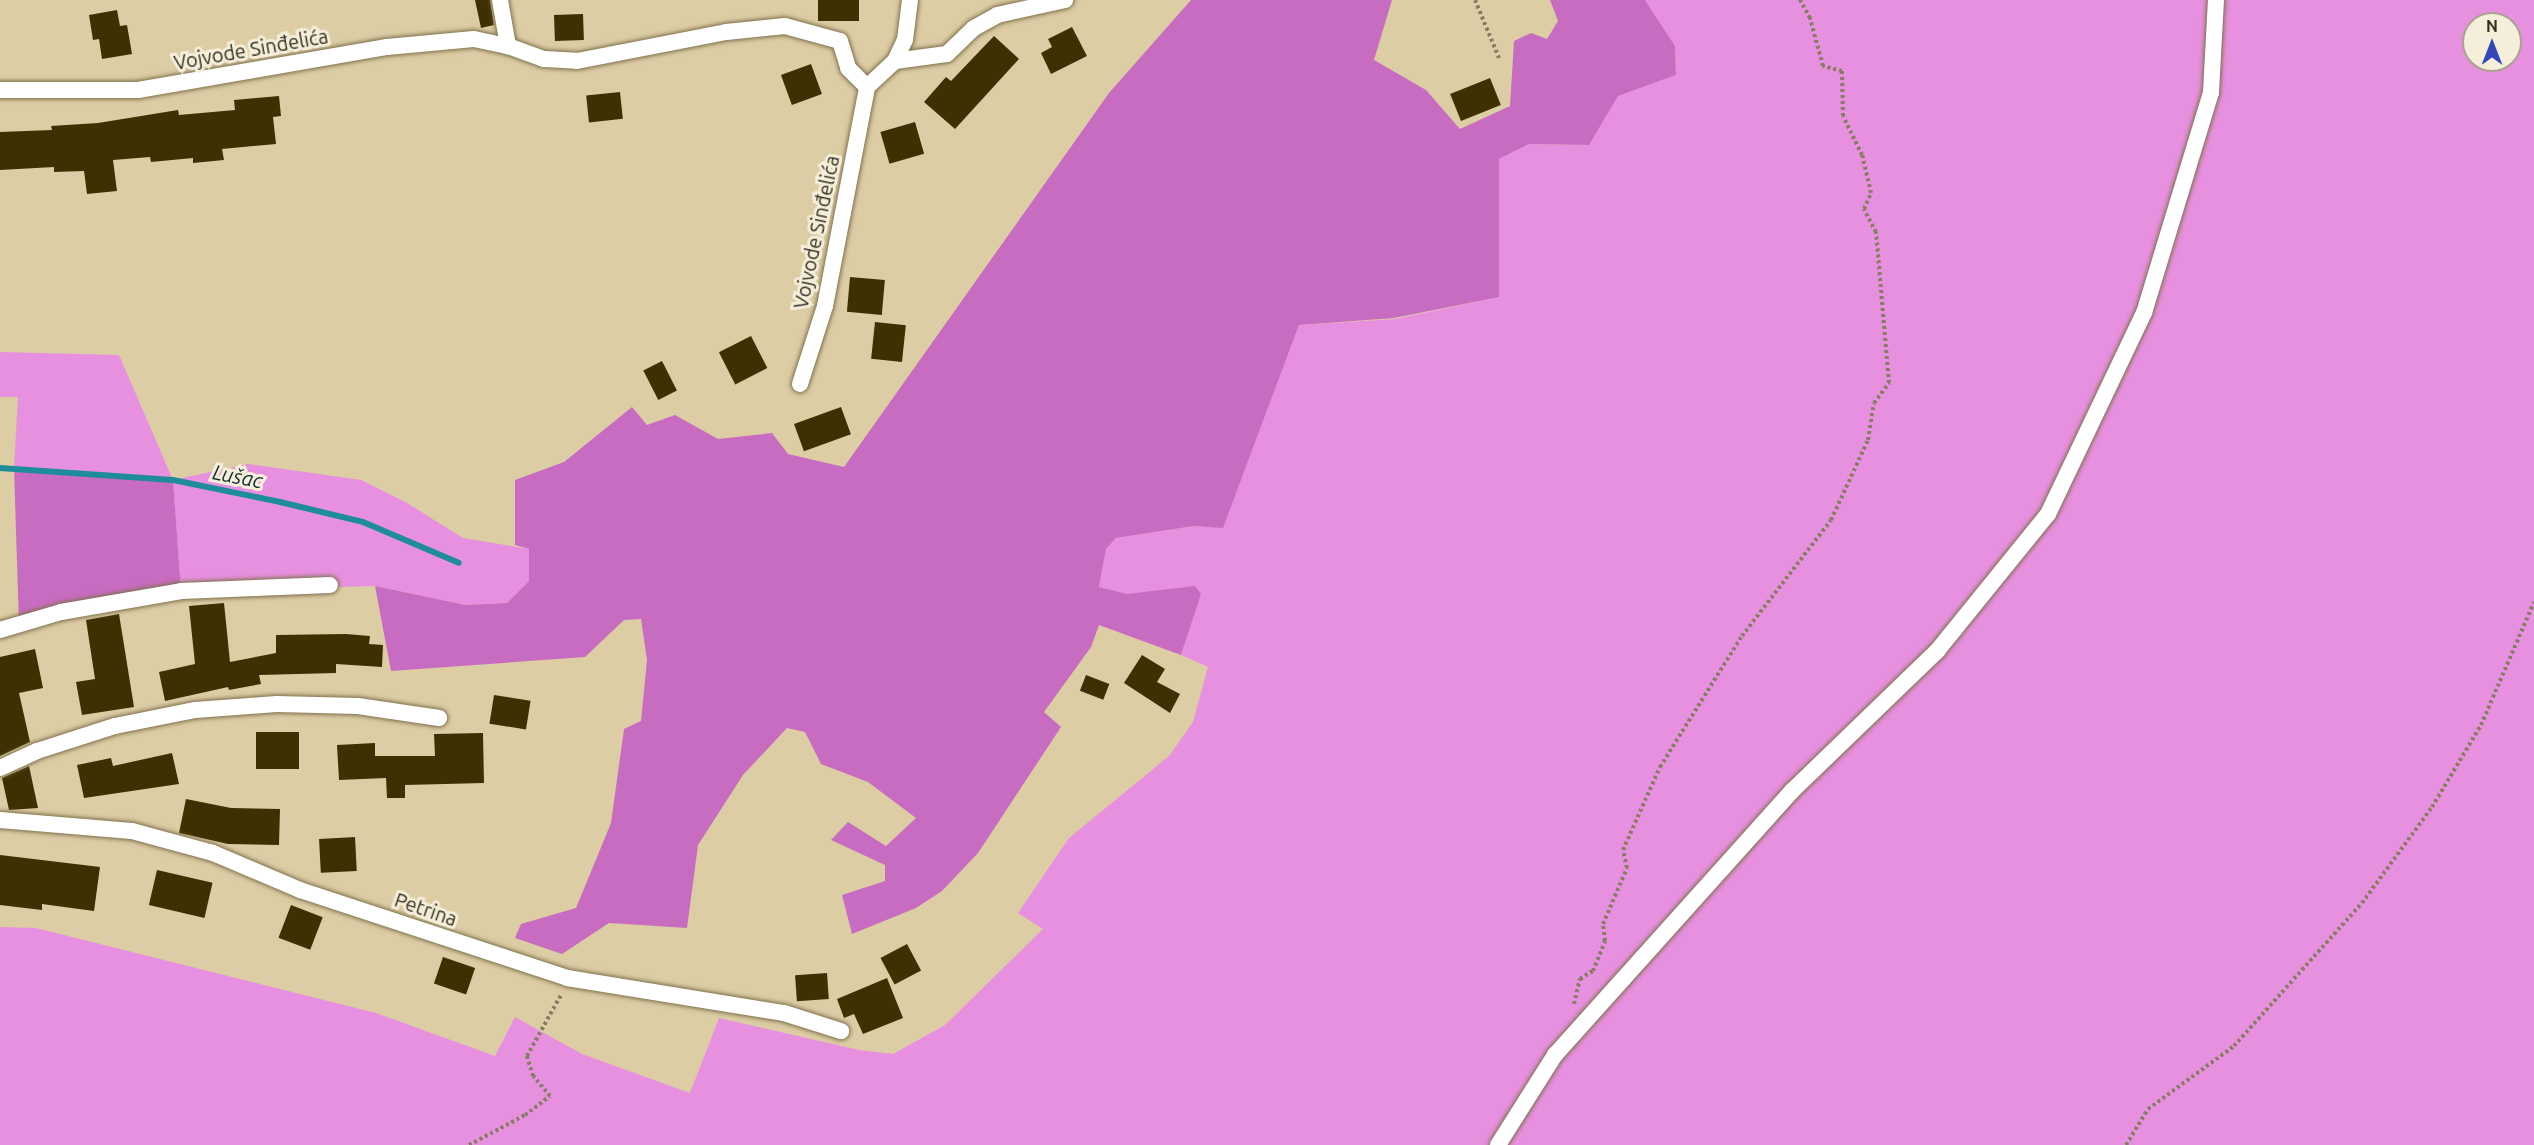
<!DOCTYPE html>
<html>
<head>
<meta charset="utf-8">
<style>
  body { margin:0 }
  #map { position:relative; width:2534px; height:1145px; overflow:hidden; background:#dccda5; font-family:Ubuntu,sans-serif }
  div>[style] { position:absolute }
  .green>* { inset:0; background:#e890e0 }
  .forest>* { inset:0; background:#c86cc1 }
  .stream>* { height:6px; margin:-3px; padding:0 3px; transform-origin:3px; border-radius:3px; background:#1f8c9c }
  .building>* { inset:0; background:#3e3001; transform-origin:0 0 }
  .path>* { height:4px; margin-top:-2px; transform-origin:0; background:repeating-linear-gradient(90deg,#887d62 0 3px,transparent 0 6px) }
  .roads { filter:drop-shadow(0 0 2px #80724d) drop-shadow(0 0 2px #80724d) }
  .minor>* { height:16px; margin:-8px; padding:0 8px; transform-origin:8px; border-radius:8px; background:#fff }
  span { translate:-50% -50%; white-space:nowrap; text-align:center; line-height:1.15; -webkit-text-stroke:6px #f5eeda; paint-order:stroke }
  .street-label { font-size:20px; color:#363020 }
  .water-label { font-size:21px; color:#133237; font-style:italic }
  .north { position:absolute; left:2462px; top:12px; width:60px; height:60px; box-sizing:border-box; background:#f5eeda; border:2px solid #a9a290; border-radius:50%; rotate:0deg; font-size:16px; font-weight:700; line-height:24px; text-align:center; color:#363020 }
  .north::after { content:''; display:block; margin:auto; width:21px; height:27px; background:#3347b9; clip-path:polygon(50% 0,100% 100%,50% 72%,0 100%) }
</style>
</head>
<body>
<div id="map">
  <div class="green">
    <i style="clip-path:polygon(1645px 0,2213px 0,2208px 92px,2142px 311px,2046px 512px,1935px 649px,1634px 962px,1495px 1145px,0 1145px,0 927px,36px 928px,376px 1013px,495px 1056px,515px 1017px,582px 1054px,690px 1093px,719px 1018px,859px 1050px,893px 1054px,945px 1025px,1043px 929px,1018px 913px,1069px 838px,1169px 756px,1193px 722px,1208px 667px,1181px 655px,1201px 593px,1127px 594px,1099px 587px,1106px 549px,1116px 538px,1194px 526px,1223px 527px,1299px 325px,1395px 319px,1499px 297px,1499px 159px,1529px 144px,1588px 145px,1618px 96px,1676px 75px,1675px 46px)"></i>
    <i style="clip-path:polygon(evenodd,2219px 0,2534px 0,2534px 1145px,1502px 1145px,1550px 1066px,2051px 515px,2089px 437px,2192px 171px,2219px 0,2474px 24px,2510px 24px,2510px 60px,2474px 60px,2474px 24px)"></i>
    <i style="clip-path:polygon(0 352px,119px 355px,173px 480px,248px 464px,361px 480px,407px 503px,463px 538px,529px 549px,529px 581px,507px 603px,466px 605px,375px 586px,181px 591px,173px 481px,14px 468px,18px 397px,0 397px)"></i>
  </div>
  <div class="forest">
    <i style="clip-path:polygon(1191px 0,1392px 0,1374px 60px,1426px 90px,1460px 129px,1510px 106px,1514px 41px,1531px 33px,1547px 39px,1558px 21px,1550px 0,1645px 0,1675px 46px,1676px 75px,1618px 96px,1589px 145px,1529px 144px,1499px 159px,1499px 297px,1394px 318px,1299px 325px,1223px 528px,1194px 526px,1116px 538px,1106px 549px,1099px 587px,1127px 594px,1195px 586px,1201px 594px,1181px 655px,1099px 625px,1091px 647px,1044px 712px,1061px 727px,978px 853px,942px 891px,916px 908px,852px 934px,842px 895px,885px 881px,885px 865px,831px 840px,848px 822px,886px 846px,916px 818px,868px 782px,821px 764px,805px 732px,787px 728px,743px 775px,698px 845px,687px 928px,609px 923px,562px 954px,515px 938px,521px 924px,576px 908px,611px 823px,624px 729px,641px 721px,647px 660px,641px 619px,624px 620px,585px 657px,391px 671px,375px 586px,466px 605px,507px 603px,529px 581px,529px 549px,515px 545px,515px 480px,564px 462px,632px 407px,647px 425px,675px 415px,718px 439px,772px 433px,788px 454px,844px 467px,1109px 93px)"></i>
    <i style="clip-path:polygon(14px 468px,173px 480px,181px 591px,19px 624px)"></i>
  </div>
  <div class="stream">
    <i style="left:0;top:468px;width:173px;rotate:4deg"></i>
    <i style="left:173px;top:480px;width:109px;rotate:11.6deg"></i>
    <i style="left:280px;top:502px;width:85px;rotate:13.5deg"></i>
    <i style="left:363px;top:522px;width:104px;rotate:23.1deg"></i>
  </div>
  <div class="building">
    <i style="clip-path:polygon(475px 0,490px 0,494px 25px,481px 28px)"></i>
    <i style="left:818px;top:0;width:41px;height:21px"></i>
    <i style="clip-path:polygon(117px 10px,120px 26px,127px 25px,132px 54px,102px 59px,99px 39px,93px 40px,89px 15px)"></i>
    <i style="left:583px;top:14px;width:26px;height:29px;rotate:88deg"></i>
    <i style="clip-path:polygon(1072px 27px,1087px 56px,1051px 74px,1041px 53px,1052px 47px,1048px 39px)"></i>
    <i style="clip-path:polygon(994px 36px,1019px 59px,955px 129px,924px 102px,946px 77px,951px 81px)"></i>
    <i style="left:811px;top:64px;width:32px;height:32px;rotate:70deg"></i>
    <i style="left:1490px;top:78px;width:29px;height:43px;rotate:68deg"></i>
    <i style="left:620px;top:92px;width:27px;height:34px;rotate:84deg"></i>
    <i style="clip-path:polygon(279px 96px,281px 116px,273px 117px,276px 144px,222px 149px,224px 160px,193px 163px,193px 158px,151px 162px,150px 157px,113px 160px,117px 191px,87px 194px,84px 171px,54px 172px,54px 167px,0 170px,0 132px,52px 130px,51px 126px,98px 123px,178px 110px,179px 115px,235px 110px,234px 100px)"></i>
    <i style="left:915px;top:122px;width:33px;height:36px;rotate:74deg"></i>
    <i style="left:850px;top:277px;width:35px;height:35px;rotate:5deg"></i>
    <i style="left:875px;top:322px;width:31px;height:37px;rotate:6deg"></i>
    <i style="left:751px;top:336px;width:36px;height:36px;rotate:63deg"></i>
    <i style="left:662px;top:361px;width:33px;height:21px;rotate:63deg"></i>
    <i style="left:841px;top:407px;width:29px;height:50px;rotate:70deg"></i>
    <i style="clip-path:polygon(224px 603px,230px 662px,276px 653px,276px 635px,346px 634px,370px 636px,369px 644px,383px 645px,382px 667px,336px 664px,336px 673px,259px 675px,261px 684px,229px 690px,228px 687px,165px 701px,159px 672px,195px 664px,189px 606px)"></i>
    <i style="clip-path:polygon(119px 614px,134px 707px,82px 715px,76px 682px,95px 679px,86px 620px)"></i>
    <i style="clip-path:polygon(35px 649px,43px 688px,19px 693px,30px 742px,0 756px,0 657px)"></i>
    <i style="clip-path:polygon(1142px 655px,1165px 669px,1157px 682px,1180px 694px,1170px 713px,1124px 683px)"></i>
    <i style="left:1086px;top:675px;width:25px;height:17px;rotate:21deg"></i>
    <i style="left:494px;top:695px;width:37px;height:29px;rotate:9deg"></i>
    <i style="left:256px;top:732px;width:43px;height:37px"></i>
    <i style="clip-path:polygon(483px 733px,484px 783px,405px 785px,405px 798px,387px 798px,386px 778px,339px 780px,337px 745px,375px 743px,375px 756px,435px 756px,434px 734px)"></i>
    <i style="clip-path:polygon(172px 753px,179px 784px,84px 798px,77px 765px,111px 758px,113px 766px)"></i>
    <i style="clip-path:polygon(29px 766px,38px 808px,9px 810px,2px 778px)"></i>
    <i style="clip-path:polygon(186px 799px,231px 808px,280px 809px,279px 845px,228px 844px,179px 833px)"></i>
    <i style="left:355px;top:837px;width:34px;height:36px;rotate:87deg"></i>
    <i style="clip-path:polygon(0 855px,100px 867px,94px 911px,42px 904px,42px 910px,0 905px)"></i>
    <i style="left:157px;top:870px;width:57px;height:36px;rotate:13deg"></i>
    <i style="left:291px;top:905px;width:34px;height:35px;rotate:21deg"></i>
    <i style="left:907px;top:944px;width:30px;height:30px;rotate:62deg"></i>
    <i style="left:443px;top:957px;width:34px;height:28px;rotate:19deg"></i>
    <i style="left:827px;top:973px;width:26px;height:32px;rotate:86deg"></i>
    <i style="clip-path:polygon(887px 978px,903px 1018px,863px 1034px,854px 1014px,844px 1018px,837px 999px)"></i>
  </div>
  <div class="path">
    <i style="left:1475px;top:0;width:63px;rotate:67.5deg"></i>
    <i style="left:1574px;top:1004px;width:26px;rotate:-77deg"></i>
    <i style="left:1580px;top:979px;width:15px;rotate:-32deg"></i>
    <i style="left:1593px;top:971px;width:32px;rotate:-68deg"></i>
    <i style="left:1605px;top:941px;width:17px;rotate:-97deg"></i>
    <i style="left:1603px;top:924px;width:61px;rotate:-66.8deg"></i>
    <i style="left:1627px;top:868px;width:18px;rotate:-103deg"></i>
    <i style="left:1623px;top:850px;width:91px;rotate:-66deg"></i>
    <i style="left:1660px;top:767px;width:155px;rotate:-58deg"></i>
    <i style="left:1742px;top:636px;width:146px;rotate:-52.5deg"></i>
    <i style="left:1831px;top:520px;width:88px;rotate:-65.2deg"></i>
    <i style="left:1868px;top:440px;width:37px;rotate:-81deg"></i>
    <i style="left:1874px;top:403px;width:25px;rotate:-53deg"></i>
    <i style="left:1889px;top:383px;width:152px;rotate:-94.9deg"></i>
    <i style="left:1876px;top:232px;width:26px;rotate:-118deg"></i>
    <i style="left:1864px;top:209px;width:17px;rotate:-66deg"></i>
    <i style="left:1871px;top:193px;width:39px;rotate:-103deg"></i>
    <i style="left:1862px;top:155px;width:43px;rotate:-116deg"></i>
    <i style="left:1843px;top:116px;width:45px;rotate:-91.3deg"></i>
    <i style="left:1842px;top:71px;width:20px;rotate:-165deg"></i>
    <i style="left:1823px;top:66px;width:50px;rotate:-105.2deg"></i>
    <i style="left:1810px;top:18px;width:21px;rotate:-119deg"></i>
    <i style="left:469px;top:1145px;width:64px;rotate:-28.2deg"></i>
    <i style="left:525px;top:1115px;width:31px;rotate:-37deg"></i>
    <i style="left:550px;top:1096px;width:26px;rotate:-130deg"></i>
    <i style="left:533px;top:1076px;width:21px;rotate:-107deg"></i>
    <i style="left:527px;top:1056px;width:72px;rotate:-60.9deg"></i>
    <i style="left:2126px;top:1145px;width:42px;rotate:-58.6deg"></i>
    <i style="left:2148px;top:1109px;width:107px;rotate:-36.2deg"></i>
    <i style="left:2234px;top:1046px;width:192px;rotate:-48.2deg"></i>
    <i style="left:2362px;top:903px;width:119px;rotate:-53.9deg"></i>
    <i style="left:2432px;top:807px;width:96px;rotate:-59.1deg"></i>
    <i style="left:2481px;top:725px;width:134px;rotate:-66.7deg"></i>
  </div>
  <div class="roads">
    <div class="minor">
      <i style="left:500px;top:0;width:47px;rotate:80.1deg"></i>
      <i style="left:895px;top:61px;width:52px;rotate:-7.7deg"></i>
      <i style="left:947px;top:54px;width:37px;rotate:-44deg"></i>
      <i style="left:974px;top:28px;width:26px;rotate:-29deg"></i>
      <i style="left:997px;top:15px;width:70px;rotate:-12.4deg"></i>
      <i style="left:0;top:90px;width:138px"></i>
      <i style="left:138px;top:90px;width:253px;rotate:-9.8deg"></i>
      <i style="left:387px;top:47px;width:87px;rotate:-5.3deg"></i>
      <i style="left:474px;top:39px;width:35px;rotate:12deg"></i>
      <i style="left:508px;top:46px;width:38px;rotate:20deg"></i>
      <i style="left:544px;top:59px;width:33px;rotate:3deg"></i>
      <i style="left:577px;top:61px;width:152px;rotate:-11deg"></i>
      <i style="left:726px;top:32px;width:59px;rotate:-5.8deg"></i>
      <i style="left:785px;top:26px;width:57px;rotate:15.3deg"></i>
      <i style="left:840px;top:41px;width:28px;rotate:73deg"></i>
      <i style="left:848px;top:68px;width:27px;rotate:45deg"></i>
      <i style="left:800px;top:384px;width:82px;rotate:-72.2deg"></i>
      <i style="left:825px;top:306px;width:223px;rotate:-79.1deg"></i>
      <i style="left:867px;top:87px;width:38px;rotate:-43deg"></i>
      <i style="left:895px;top:61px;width:23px;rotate:-65deg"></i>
      <i style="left:905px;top:40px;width:40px;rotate:-82.9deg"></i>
      <i style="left:0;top:630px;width:64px;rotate:-16.4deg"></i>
      <i style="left:61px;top:612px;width:122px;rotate:-9.9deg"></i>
      <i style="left:181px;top:591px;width:149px;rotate:-2.3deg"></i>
      <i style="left:0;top:768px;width:41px;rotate:-24.7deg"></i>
      <i style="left:37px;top:751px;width:82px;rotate:-17.8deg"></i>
      <i style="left:115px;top:726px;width:82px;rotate:-11.3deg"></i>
      <i style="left:195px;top:710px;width:82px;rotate:-4.2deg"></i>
      <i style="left:277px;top:704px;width:81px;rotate:1.4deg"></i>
      <i style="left:358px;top:706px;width:82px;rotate:8.4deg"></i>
      <i style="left:0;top:820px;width:132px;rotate:4.8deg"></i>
      <i style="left:132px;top:831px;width:84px;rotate:15.2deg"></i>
      <i style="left:213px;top:853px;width:95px;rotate:23deg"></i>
      <i style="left:300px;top:890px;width:281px;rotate:18.2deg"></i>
      <i style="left:567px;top:978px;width:220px;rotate:9.2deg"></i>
      <i style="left:784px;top:1013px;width:60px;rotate:17.5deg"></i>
      <i style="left:1498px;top:1145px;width:107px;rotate:-57.7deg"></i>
      <i style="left:1555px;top:1055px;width:355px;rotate:-48.1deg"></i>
      <i style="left:1792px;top:791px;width:202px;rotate:-44deg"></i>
      <i style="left:1937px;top:651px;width:176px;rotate:-51deg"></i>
      <i style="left:2048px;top:514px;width:223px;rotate:-64.5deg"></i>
      <i style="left:2144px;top:313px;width:231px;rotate:-73.1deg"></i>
      <i style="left:2211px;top:92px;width:92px;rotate:-86.9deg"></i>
    </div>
  </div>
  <div class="street-label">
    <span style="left:251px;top:49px;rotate:-10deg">Vojvode Sinđelića</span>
    <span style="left:816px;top:232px;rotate:-78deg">Vojvode Sinđelića</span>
    <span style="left:426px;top:909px;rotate:19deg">Petrina</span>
  </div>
  <div class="water-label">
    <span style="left:238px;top:476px;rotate:11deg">Lušac</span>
  </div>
  <div class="north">N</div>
</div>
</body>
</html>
